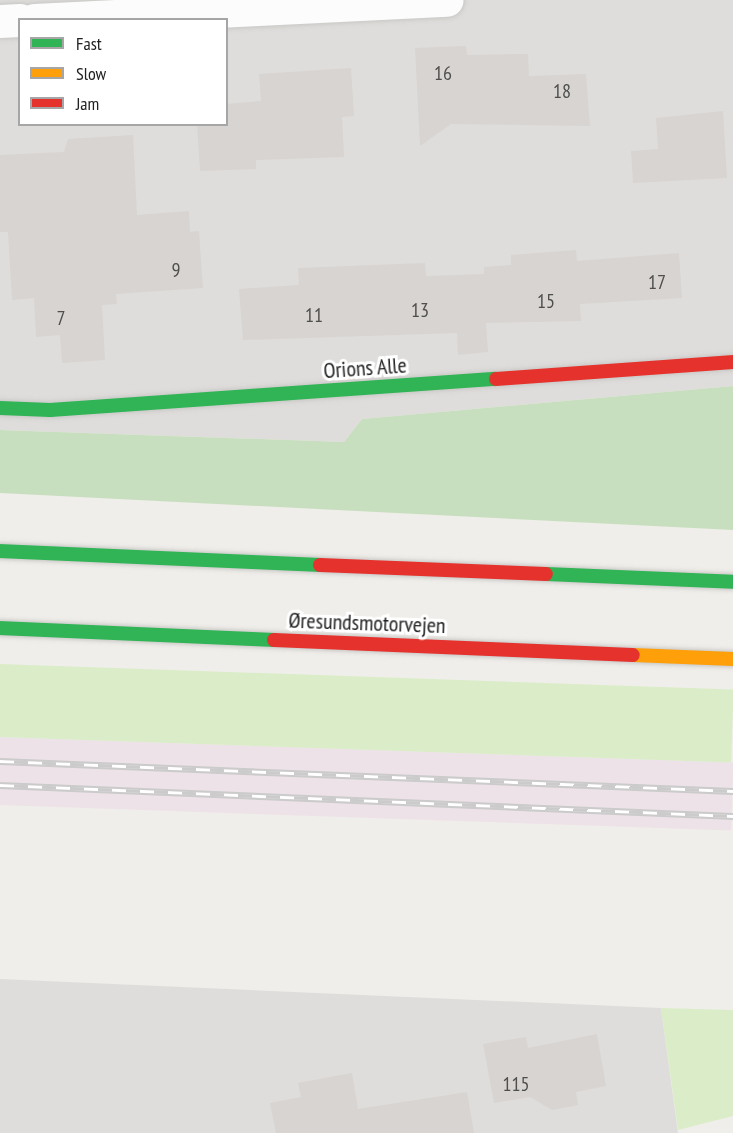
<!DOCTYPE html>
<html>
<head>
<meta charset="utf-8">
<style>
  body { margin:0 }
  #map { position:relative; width:733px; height:1133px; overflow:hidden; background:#f0eeea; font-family:"PT Sans Narrow",sans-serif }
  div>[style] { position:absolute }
  .residential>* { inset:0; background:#dfdddb }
  .industrial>* { inset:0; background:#ede2e8; transform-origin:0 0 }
  .grass>* { inset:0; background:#daedc8; transform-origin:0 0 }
  .forest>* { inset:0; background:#c8dfbf }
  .building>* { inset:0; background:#d7d4d1 }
  .roads { filter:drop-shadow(0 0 2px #c8c8c6) drop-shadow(0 0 2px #c8c8c6) }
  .street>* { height:33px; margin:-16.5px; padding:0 16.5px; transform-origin:16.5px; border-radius:16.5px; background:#fdfcfc }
  .fast>* { height:14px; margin:-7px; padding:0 7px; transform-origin:7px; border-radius:7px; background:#30b455 }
  .slow>* { height:14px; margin:-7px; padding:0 7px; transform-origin:7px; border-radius:7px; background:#ff9f0a }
  .jam>* { height:14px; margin:-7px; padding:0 7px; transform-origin:7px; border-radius:7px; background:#e5322d }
  .rail>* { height:7px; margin-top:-3.5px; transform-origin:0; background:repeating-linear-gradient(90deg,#fff 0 14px,#cbcbcb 0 28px); box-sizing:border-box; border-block:2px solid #cbcbcb }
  span { translate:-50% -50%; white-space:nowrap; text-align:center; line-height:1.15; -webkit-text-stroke:6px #fff; paint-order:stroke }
  .number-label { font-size:20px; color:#4e4e4d }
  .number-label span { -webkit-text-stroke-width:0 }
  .street-label { font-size:22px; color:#212121 }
  .legend { position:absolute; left:18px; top:18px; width:210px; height:108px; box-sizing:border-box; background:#fff; border:2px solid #a6a6a6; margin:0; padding:8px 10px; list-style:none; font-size:18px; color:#212121 }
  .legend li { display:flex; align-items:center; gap:12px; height:30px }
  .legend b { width:30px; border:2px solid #a6a6a6 }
</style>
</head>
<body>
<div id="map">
  <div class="residential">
    <i style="clip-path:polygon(evenodd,0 0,733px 0,733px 386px,362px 419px,344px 442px,0 430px,0 0,20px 20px,226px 20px,226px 124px,20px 124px,20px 20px)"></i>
    <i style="clip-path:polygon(0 979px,661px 1008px,678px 1133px,0 1133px)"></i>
  </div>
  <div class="industrial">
    <i style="left:0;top:737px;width:734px;height:68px;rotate:2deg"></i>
  </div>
  <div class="grass">
    <i style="left:0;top:664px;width:734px;height:73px;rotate:2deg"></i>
    <i style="clip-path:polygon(661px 1008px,733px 1010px,733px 1116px,678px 1130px)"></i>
  </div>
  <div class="forest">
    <i style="clip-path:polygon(733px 386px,733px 530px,0 493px,0 430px,344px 442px,362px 419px)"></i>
  </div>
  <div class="building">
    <i style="clip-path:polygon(466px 46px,467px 55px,528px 54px,529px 76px,586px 74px,590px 126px,451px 124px,420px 146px,415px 48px)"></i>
    <i style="clip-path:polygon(351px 68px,354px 116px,342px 117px,344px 157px,256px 160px,256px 169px,200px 171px,197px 124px,226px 124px,226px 104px,261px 101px,259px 74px)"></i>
    <i style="clip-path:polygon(723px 111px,727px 178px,633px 183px,631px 151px,658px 149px,656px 118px)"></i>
    <i style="clip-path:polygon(133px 135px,137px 215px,189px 211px,190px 232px,199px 231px,203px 288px,116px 294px,117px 304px,102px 305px,105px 360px,62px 363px,60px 335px,36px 337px,34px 298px,12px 300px,8px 232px,0 232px,0 155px,64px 152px,68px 139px)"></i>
    <i style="clip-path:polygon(576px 250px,577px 261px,679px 253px,682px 298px,580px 304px,581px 321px,486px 323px,488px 352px,458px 355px,457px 333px,243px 340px,239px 289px,299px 285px,298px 268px,425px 263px,426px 276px,484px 274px,484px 267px,511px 265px,511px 255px)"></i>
    <i style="clip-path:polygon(597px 1034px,606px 1086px,576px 1092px,578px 1105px,552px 1110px,530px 1097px,494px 1103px,483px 1044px,526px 1037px,528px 1048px)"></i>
    <i style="clip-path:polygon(352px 1073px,358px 1109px,467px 1092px,474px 1133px,276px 1133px,270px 1103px,301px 1097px,298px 1083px)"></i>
  </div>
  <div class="roads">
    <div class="street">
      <i style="left:34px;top:20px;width:413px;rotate:-2.8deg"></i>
      <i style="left:0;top:21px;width:20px;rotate:-3deg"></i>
    </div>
    <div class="fast">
      <i style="left:0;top:408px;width:50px;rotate:2.3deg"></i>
      <i style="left:50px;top:410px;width:447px;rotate:-4deg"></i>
      <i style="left:0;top:551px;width:320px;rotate:2.5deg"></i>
      <i style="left:546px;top:574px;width:187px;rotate:2.4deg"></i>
      <i style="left:0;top:628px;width:274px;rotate:2.5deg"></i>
    </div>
    <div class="slow">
      <i style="left:633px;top:655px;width:100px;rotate:2.3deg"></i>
    </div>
    <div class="jam">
      <i style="left:496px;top:379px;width:238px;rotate:-4.1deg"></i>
      <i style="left:320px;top:565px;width:226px;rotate:2.3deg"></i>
      <i style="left:274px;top:640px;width:359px;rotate:2.4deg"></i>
    </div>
  </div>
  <div class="rail">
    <i style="left:0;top:761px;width:734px;rotate:2.34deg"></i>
    <i style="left:0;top:785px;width:734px;rotate:2.42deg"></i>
  </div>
  <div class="number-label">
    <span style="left:443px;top:73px">16</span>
    <span style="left:562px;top:91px">18</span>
    <span style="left:176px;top:270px">9</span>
    <span style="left:657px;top:282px">17</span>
    <span style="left:546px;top:301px">15</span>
    <span style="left:420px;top:310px">13</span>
    <span style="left:314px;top:315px">11</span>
    <span style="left:61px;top:318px">7</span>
    <span style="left:516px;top:1084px">115</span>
  </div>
  <div class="street-label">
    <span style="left:365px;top:368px;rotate:-4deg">Orions Alle</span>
    <span style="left:367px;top:623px;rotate:2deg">Øresundsmotorvejen</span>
  </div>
  <ul class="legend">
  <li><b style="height:8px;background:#30b455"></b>Fast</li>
  <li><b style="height:8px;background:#ff9f0a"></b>Slow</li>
  <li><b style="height:8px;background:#e5322d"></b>Jam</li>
  </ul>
</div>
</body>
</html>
